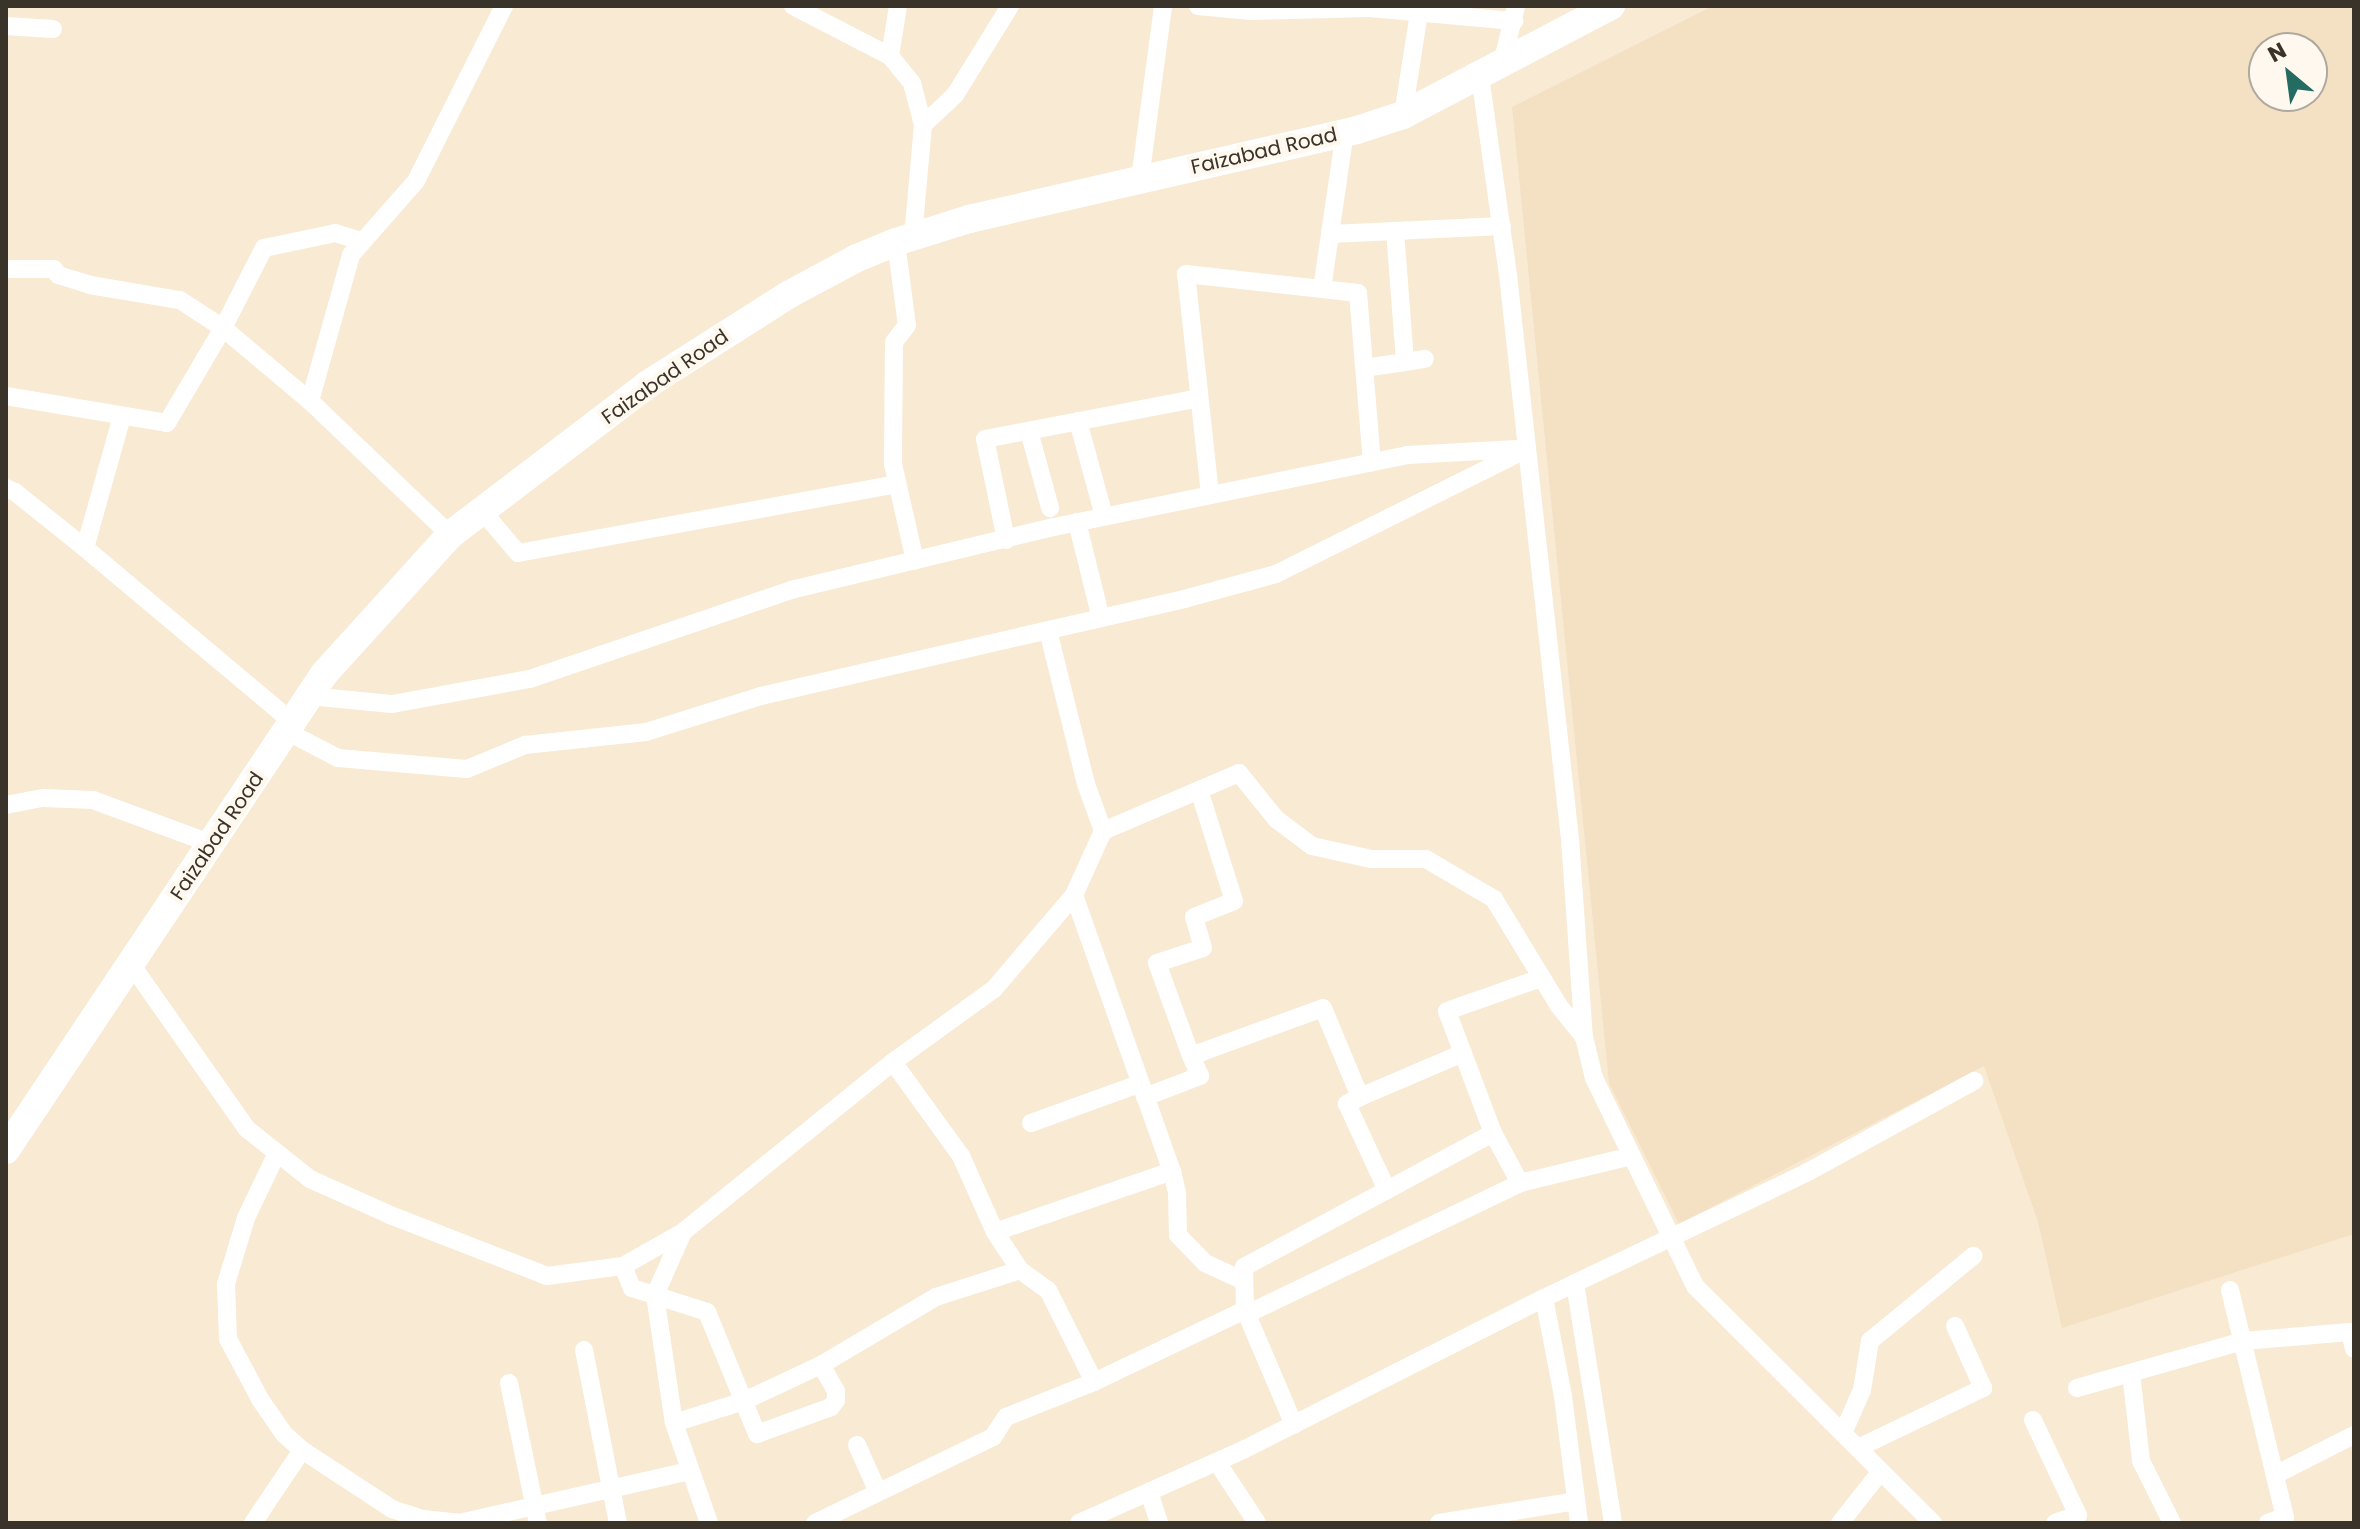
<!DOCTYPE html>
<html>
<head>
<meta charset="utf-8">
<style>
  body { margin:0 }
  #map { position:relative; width:2360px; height:1529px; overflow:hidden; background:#f9ead3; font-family:Poppins,sans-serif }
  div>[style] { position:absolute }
  .built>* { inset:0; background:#f4e1c3 }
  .minor>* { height:18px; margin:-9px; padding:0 9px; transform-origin:9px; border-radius:9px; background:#fff }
  .primary>* { height:28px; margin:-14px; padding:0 14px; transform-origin:14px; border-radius:14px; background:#fff }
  span { translate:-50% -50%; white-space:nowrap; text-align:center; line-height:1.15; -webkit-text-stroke:8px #fef8ef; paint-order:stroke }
  .street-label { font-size:20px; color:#39332a }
  .frame { position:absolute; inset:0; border:8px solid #39332a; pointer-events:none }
  .north { position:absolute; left:2248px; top:32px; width:80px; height:80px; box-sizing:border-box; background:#fef8ef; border:2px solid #afa9a0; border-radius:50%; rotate:331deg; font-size:22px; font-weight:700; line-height:32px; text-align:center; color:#39332a }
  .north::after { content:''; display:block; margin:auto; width:28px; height:36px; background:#246c62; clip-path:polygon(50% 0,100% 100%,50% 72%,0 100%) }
</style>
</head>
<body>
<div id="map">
  <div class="built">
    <i style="clip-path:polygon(evenodd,1713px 6px,2354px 6px,2354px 1234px,2062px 1328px,2038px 1222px,1984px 1066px,1679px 1224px,1609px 1083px,1512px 107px,1713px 6px,2264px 48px,2312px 48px,2312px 96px,2264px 96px,2264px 48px)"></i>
  </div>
  <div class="minor">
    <i style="left:793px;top:6px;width:109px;rotate:27.3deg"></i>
    <i style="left:890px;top:56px;width:35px;rotate:51deg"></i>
    <i style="left:912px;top:83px;width:43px;rotate:75.3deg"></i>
    <i style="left:923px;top:125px;width:111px;rotate:95.1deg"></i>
    <i style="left:1198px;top:6px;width:53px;rotate:5.4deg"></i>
    <i style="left:1251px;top:11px;width:119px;rotate:-1.4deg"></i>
    <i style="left:1370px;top:8px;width:145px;rotate:5.2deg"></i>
    <i style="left:6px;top:26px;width:47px;rotate:3.7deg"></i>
    <i style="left:890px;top:56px;width:51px;rotate:-80.9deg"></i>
    <i style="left:1502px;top:64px;width:60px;rotate:-76.4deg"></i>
    <i style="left:1480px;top:76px;width:201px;rotate:82deg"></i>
    <i style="left:1508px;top:275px;width:567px;rotate:83.73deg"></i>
    <i style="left:1570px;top:839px;width:198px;rotate:86deg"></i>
    <i style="left:1584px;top:1037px;width:42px;rotate:76.3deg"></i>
    <i style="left:1594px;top:1078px;width:231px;rotate:64.1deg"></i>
    <i style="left:1695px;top:1286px;width:336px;rotate:44.9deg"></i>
    <i style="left:1403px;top:115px;width:103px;rotate:-81.1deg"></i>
    <i style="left:923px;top:125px;width:44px;rotate:-43.2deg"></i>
    <i style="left:955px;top:95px;width:105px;rotate:-58.3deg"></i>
    <i style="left:1140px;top:179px;width:175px;rotate:-82.4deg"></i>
    <i style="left:1395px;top:231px;width:131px;rotate:85.6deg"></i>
    <i style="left:1405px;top:362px;width:20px;rotate:-9deg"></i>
    <i style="left:1330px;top:234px;width:172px;rotate:-2.7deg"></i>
    <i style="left:896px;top:242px;width:84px;rotate:82.5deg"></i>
    <i style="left:907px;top:325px;width:21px;rotate:127deg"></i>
    <i style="left:894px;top:342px;width:122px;rotate:90.5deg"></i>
    <i style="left:893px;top:464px;width:99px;rotate:77.2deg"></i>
    <i style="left:6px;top:269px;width:48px"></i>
    <i style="left:54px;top:269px;width:7px;rotate:56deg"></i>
    <i style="left:58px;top:275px;width:34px;rotate:17deg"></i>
    <i style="left:90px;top:285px;width:91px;rotate:9.5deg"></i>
    <i style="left:180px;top:300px;width:51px;rotate:33.1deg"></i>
    <i style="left:223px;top:328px;width:114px;rotate:40deg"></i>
    <i style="left:310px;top:401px;width:194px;rotate:43.7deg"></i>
    <i style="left:1322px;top:289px;width:159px;rotate:-81.7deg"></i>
    <i style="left:1364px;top:368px;width:41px;rotate:-8.3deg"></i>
    <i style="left:6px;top:396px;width:163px;rotate:9.5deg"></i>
    <i style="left:167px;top:423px;width:110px;rotate:-59.5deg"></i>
    <i style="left:223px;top:328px;width:90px;rotate:-62.9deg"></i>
    <i style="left:264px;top:248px;width:73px;rotate:-11.9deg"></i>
    <i style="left:335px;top:233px;width:27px;rotate:17deg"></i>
    <i style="left:310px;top:401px;width:152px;rotate:-74.3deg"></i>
    <i style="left:351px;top:255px;width:98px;rotate:-48.7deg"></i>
    <i style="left:416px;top:181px;width:196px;rotate:-63.3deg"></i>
    <i style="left:1078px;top:421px;width:98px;rotate:74.7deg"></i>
    <i style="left:1029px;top:431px;width:80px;rotate:74.7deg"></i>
    <i style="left:6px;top:488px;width:10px;rotate:24deg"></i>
    <i style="left:15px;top:492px;width:90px;rotate:38.7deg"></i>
    <i style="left:85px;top:548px;width:270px;rotate:40deg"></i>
    <i style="left:1210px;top:494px;width:221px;rotate:-96.2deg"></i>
    <i style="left:1186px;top:274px;width:173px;rotate:6.3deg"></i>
    <i style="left:1358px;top:293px;width:170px;rotate:85.3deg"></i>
    <i style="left:483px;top:512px;width:54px;rotate:49.5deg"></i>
    <i style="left:518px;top:553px;width:385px;rotate:-10.3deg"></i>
    <i style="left:1077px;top:522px;width:99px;rotate:76deg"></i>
    <i style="left:1006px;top:540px;width:103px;rotate:-101.7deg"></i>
    <i style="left:985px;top:439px;width:218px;rotate:-10.8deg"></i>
    <i style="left:85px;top:548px;width:137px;rotate:-74.3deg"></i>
    <i style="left:309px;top:696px;width:83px;rotate:5.5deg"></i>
    <i style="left:392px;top:704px;width:140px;rotate:-10.3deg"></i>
    <i style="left:530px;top:679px;width:280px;rotate:-18.8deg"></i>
    <i style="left:795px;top:589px;width:266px;rotate:-13.5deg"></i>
    <i style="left:1054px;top:527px;width:360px;rotate:-11.5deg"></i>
    <i style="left:1407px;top:455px;width:111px;rotate:-3.1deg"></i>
    <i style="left:286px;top:731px;width:59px;rotate:27.4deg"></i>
    <i style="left:338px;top:758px;width:129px;rotate:4.9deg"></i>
    <i style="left:467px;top:769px;width:63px;rotate:-22.5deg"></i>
    <i style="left:525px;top:745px;width:122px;rotate:-6.1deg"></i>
    <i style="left:646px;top:732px;width:121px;rotate:-17.4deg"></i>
    <i style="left:761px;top:696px;width:434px;rotate:-12.9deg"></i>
    <i style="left:1184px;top:599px;width:95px;rotate:-15.2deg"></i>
    <i style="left:1276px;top:574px;width:280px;rotate:-26.5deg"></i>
    <i style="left:6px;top:805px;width:38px;rotate:-11deg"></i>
    <i style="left:43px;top:798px;width:50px;rotate:2.3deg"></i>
    <i style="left:93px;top:800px;width:127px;rotate:20.3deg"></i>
    <i style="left:1103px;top:831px;width:148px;rotate:-23.1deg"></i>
    <i style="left:1239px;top:773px;width:59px;rotate:51.2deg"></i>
    <i style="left:1276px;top:819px;width:45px;rotate:36.9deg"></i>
    <i style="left:1312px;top:846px;width:60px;rotate:12.4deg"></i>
    <i style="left:1371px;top:859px;width:55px"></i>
    <i style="left:1426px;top:859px;width:79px;rotate:30.5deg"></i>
    <i style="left:1494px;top:899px;width:125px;rotate:58.7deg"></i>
    <i style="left:1559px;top:1006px;width:40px;rotate:51deg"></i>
    <i style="left:1074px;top:895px;width:293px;rotate:70.5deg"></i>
    <i style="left:1172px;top:1171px;width:23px;rotate:77deg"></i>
    <i style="left:1177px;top:1193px;width:42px;rotate:88.6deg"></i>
    <i style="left:1178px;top:1235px;width:39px;rotate:46deg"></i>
    <i style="left:1205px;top:1263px;width:43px;rotate:24.8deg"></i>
    <i style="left:131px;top:964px;width:202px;rotate:54.9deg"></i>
    <i style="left:247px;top:1129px;width:80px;rotate:38.4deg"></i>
    <i style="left:310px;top:1179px;width:88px;rotate:24.2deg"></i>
    <i style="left:390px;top:1215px;width:168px;rotate:21.2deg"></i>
    <i style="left:547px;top:1276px;width:77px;rotate:-7.5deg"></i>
    <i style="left:623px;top:1266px;width:69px;rotate:-29.5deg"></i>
    <i style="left:683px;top:1232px;width:270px;rotate:-39deg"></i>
    <i style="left:893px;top:1062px;width:125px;rotate:-35.9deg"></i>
    <i style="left:994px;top:989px;width:123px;rotate:-49.6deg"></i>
    <i style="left:1074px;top:895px;width:70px;rotate:-65.6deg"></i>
    <i style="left:1103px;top:831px;width:50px;rotate:-109.9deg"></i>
    <i style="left:1086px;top:784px;width:158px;rotate:-103.9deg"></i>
    <i style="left:1191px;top:1056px;width:99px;rotate:-110.1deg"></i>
    <i style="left:1157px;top:963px;width:48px;rotate:-18.1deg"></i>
    <i style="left:1203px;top:948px;width:32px;rotate:-106deg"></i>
    <i style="left:1194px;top:917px;width:43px;rotate:-21.8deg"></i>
    <i style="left:1234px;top:901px;width:116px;rotate:-107.5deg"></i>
    <i style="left:893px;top:1062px;width:116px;rotate:54.1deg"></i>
    <i style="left:961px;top:1156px;width:83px;rotate:65.9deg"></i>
    <i style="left:995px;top:1232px;width:45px;rotate:56.7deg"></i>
    <i style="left:1020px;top:1270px;width:34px;rotate:36deg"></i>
    <i style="left:1048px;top:1290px;width:103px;rotate:63.4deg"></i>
    <i style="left:1145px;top:1097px;width:59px;rotate:-20.9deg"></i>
    <i style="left:1200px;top:1076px;width:22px;rotate:-114deg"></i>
    <i style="left:1191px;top:1056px;width:140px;rotate:-20deg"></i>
    <i style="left:1323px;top:1008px;width:96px;rotate:67.4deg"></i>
    <i style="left:1360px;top:1097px;width:112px;rotate:-23.1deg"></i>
    <i style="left:1360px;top:1097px;width:15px;rotate:152deg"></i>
    <i style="left:1347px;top:1104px;width:95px;rotate:65.1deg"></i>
    <i style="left:1031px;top:1123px;width:115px;rotate:-19.9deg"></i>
    <i style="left:277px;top:1153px;width:72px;rotate:115.5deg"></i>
    <i style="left:246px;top:1218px;width:69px;rotate:106.9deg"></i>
    <i style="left:226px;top:1284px;width:55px;rotate:87.9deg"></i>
    <i style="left:228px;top:1339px;width:68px;rotate:61.9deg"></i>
    <i style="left:260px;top:1399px;width:42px;rotate:55.6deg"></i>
    <i style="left:284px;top:1434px;width:24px;rotate:42deg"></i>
    <i style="left:302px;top:1450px;width:108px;rotate:33.2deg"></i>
    <i style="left:392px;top:1509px;width:33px;rotate:18deg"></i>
    <i style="left:423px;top:1519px;width:36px;rotate:6deg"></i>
    <i style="left:459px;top:1523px;width:237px;rotate:-12.7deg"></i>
    <i style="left:1520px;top:1183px;width:57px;rotate:-118.4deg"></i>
    <i style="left:1493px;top:1133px;width:130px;rotate:-110.7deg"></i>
    <i style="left:1447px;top:1011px;width:100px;rotate:-19.3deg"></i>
    <i style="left:683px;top:1232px;width:69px;rotate:114deg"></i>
    <i style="left:655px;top:1295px;width:129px;rotate:81.6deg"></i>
    <i style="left:674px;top:1423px;width:106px;rotate:70.7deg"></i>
    <i style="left:995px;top:1232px;width:187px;rotate:-19deg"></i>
    <i style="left:623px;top:1266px;width:24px;rotate:68deg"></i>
    <i style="left:632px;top:1288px;width:79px;rotate:17.7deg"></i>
    <i style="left:707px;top:1312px;width:132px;rotate:67.7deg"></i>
    <i style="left:757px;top:1434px;width:79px;rotate:-20deg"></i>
    <i style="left:831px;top:1407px;width:9px;rotate:-54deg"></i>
    <i style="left:836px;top:1400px;width:9px;rotate:-90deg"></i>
    <i style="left:836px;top:1391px;width:30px;rotate:-120deg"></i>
    <i style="left:1575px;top:1283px;width:243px;rotate:81deg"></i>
    <i style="left:2230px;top:1290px;width:234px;rotate:76.4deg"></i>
    <i style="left:2285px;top:1517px;width:18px;rotate:161deg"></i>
    <i style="left:1544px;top:1298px;width:100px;rotate:79deg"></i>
    <i style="left:1563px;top:1396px;width:128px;rotate:82.8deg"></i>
    <i style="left:1247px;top:1314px;width:303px;rotate:-25.6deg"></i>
    <i style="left:1520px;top:1183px;width:115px;rotate:-13.6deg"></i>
    <i style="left:584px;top:1350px;width:176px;rotate:78.9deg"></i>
    <i style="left:2131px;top:1373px;width:89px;rotate:83.5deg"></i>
    <i style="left:2141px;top:1461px;width:69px;rotate:63.4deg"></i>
    <i style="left:509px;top:1383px;width:143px;rotate:78.3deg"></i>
    <i style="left:2077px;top:1388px;width:173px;rotate:-15.8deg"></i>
    <i style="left:2243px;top:1341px;width:107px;rotate:-4.8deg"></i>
    <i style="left:2350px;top:1332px;width:17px;rotate:77deg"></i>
    <i style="left:2033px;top:1420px;width:105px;rotate:64.7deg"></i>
    <i style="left:2078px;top:1515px;width:24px;rotate:161deg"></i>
    <i style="left:674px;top:1423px;width:73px;rotate:-17.4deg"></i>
    <i style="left:744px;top:1401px;width:85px;rotate:-25.1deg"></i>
    <i style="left:821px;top:1365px;width:134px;rotate:-30.6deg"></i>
    <i style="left:936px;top:1297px;width:88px;rotate:-17.8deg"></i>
    <i style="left:1294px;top:1425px;width:125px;rotate:-113.1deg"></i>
    <i style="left:1245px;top:1310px;width:43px;rotate:-91.3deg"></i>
    <i style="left:1244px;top:1267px;width:283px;rotate:-28.3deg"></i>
    <i style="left:1843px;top:1433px;width:47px;rotate:-66.2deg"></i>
    <i style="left:1862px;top:1390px;width:50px;rotate:-80.7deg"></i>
    <i style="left:1870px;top:1341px;width:134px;rotate:-39.5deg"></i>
    <i style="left:857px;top:1445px;width:51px;rotate:65.9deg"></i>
    <i style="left:1858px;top:1448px;width:139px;rotate:-25.6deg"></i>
    <i style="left:1983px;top:1388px;width:68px;rotate:-114.3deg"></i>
    <i style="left:1217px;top:1462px;width:73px;rotate:56.7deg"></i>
    <i style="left:2275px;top:1475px;width:89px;rotate:-26.9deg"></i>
    <i style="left:1149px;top:1492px;width:33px;rotate:72deg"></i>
    <i style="left:253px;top:1523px;width:88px;rotate:-56.1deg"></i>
    <i style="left:815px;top:1523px;width:198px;rotate:-25.8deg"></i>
    <i style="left:993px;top:1437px;width:24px;rotate:-57deg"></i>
    <i style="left:1006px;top:1417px;width:95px;rotate:-21.7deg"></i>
    <i style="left:1094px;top:1382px;width:167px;rotate:-25.5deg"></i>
    <i style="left:1079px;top:1523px;width:180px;rotate:-24deg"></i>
    <i style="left:1243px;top:1450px;width:337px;rotate:-26.8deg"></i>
    <i style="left:1544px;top:1298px;width:290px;rotate:-25.5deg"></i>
    <i style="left:1806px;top:1173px;width:192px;rotate:-28.7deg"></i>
    <i style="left:1439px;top:1523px;width:139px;rotate:-9.1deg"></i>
    <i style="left:1840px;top:1523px;width:66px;rotate:-51.7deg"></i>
  </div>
  <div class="primary">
    <i style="left:6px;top:1150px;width:572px;rotate:-56.25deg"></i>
    <i style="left:324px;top:674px;width:188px;rotate:-47.8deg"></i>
    <i style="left:450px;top:535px;width:249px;rotate:-37.3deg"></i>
    <i style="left:648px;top:384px;width:166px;rotate:-32.4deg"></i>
    <i style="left:788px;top:295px;width:78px;rotate:-28.2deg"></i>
    <i style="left:857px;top:258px;width:42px;rotate:-22.3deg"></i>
    <i style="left:896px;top:242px;width:77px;rotate:-17.5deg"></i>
    <i style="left:969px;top:219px;width:398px;rotate:-12.9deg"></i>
    <i style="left:1357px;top:130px;width:48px;rotate:-18.1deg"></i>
    <i style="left:1403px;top:115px;width:235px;rotate:-27.7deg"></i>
  </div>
  <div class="street-label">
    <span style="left:1264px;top:151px;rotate:-13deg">Faizabad Road</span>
    <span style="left:665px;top:377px;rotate:-35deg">Faizabad Road</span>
    <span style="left:217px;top:836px;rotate:-56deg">Faizabad Road</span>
  </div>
  <div class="frame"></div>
  <div class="north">N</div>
</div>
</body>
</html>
